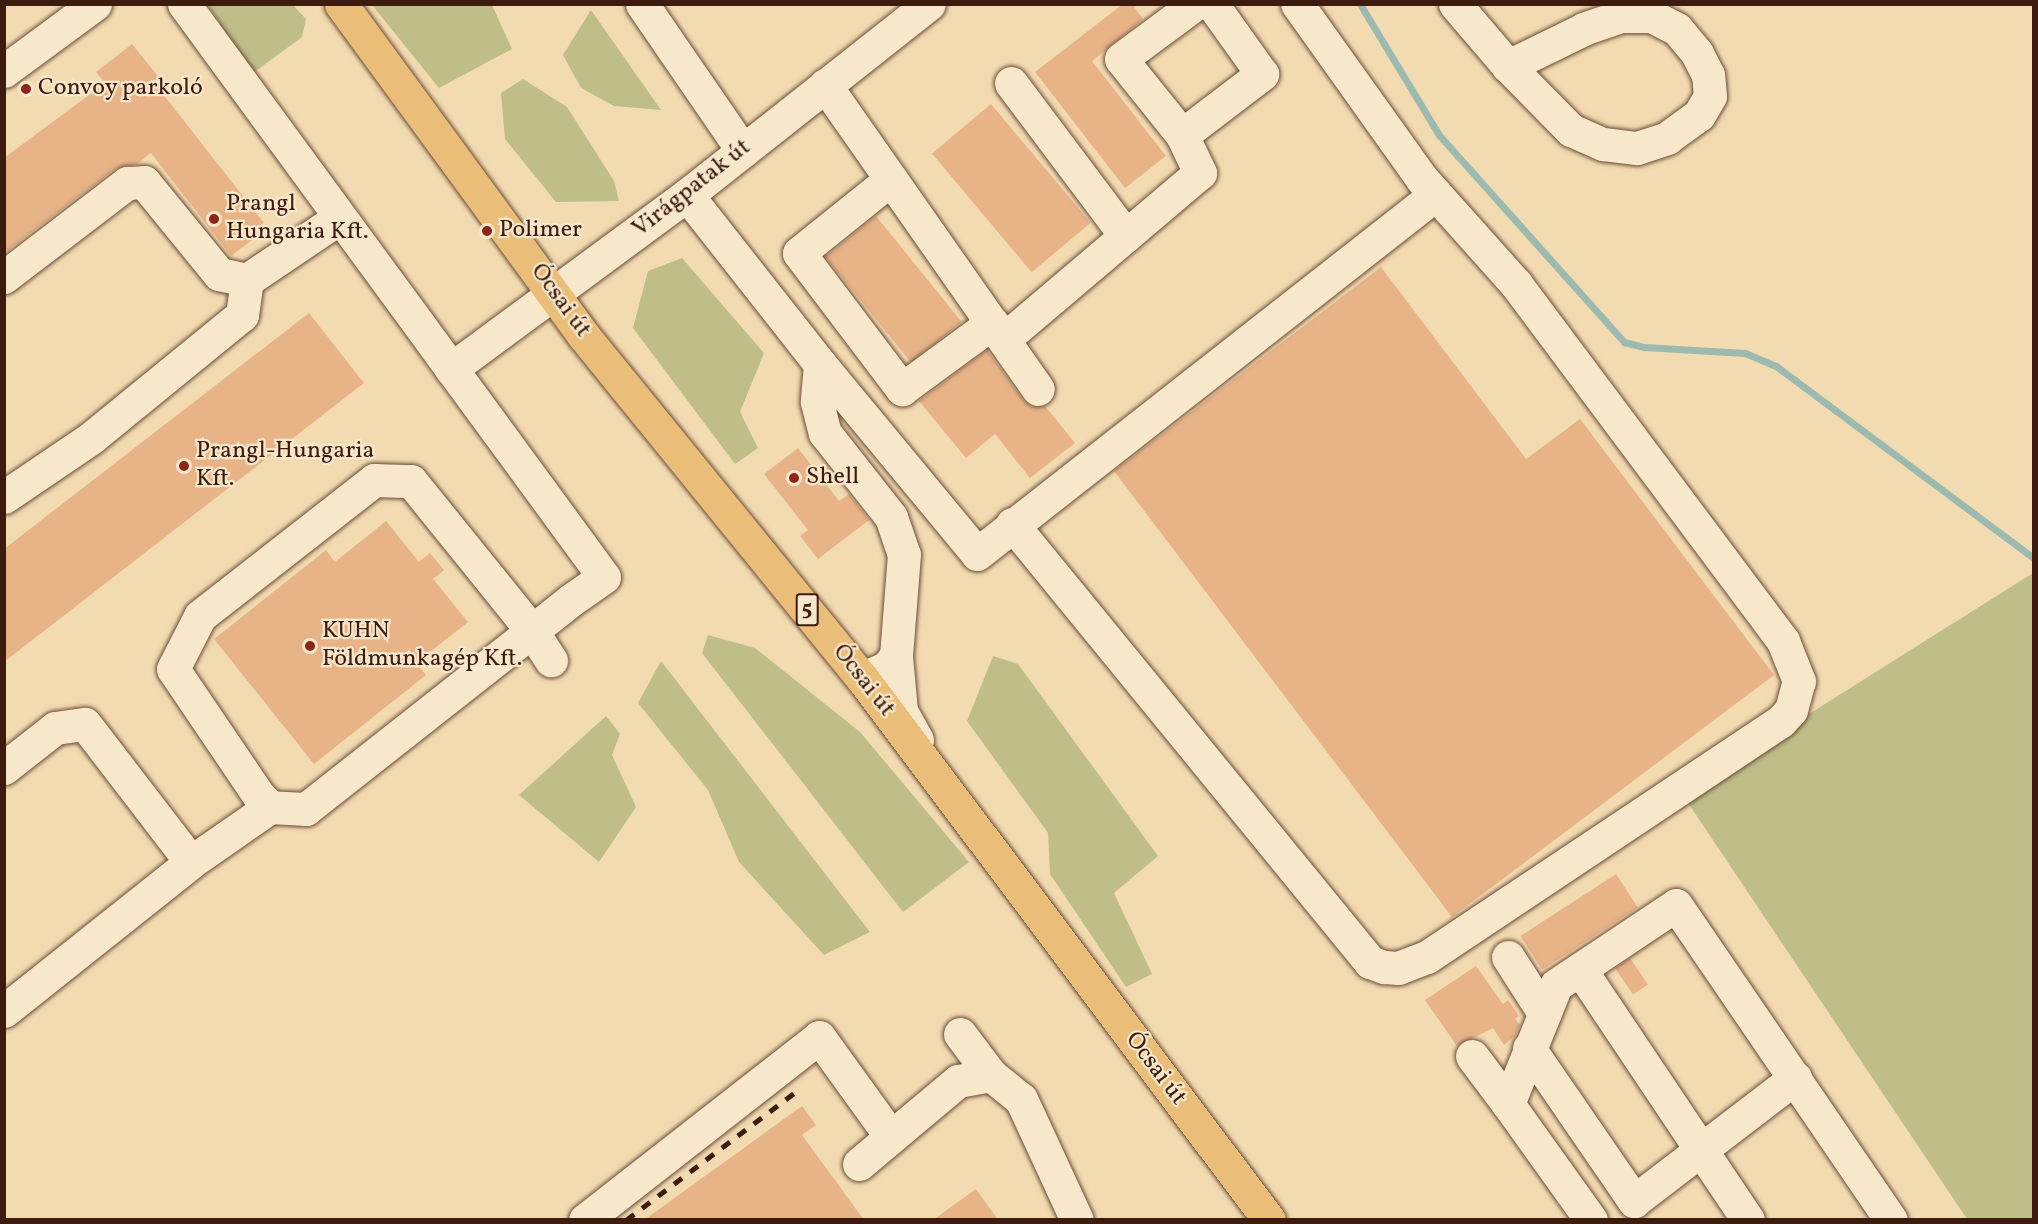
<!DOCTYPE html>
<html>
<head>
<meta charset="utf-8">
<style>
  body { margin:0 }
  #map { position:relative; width:2038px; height:1224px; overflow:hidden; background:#f3dbb1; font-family:Vollkorn,serif }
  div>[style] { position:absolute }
  .green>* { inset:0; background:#bfbe88 }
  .stream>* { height:7px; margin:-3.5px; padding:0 3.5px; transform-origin:3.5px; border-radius:3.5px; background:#9cbab0 }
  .building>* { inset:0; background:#e8b387; transform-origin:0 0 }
  .roads { filter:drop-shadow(0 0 2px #6a4b38) drop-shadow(0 0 2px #6a4b38) }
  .minor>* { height:33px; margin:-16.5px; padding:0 16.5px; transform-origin:16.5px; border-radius:16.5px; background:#f7e8cc }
  .major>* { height:33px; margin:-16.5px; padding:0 16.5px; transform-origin:16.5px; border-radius:16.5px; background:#eabe78 }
  .rail>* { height:4.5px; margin-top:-2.25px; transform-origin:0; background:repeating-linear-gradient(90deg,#3d1b0f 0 10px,transparent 0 20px) }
  .dots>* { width:16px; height:16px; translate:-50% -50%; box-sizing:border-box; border:3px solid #f7e8cc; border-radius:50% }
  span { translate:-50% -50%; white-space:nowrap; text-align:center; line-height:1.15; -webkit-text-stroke:4.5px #f7e8cc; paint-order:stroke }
  .shield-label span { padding:2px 4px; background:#f7e8cc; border:2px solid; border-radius:4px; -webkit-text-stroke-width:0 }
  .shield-label { font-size:22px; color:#3d1b0f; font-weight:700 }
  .poi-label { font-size:24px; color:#3d1b0f }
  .left { translate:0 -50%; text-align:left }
  .street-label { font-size:24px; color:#3d1b0f }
  .frame { position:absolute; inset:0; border:6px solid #3d1b0f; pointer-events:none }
</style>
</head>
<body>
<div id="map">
  <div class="green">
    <i style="clip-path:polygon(208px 5px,293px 5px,306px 19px,302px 37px,253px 73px)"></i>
    <i style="clip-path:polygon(372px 5px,492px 5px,512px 49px,439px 88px)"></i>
    <i style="clip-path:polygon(591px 10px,661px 110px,614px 106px,581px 88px,563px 55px)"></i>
    <i style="clip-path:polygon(523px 79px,567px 107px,614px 181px,619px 201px,556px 202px,505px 139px,501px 93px)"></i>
    <i style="clip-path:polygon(682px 258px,764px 353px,740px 412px,758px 448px,735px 464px,633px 328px,648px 271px)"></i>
    <i style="clip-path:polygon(2033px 573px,2033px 1219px,1967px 1219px,1682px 794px)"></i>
    <i style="clip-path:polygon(708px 635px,755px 648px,860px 732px,969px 862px,903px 912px,702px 653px)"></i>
    <i style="clip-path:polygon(993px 656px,1018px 664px,1158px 856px,1114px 893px,1152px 974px,1126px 987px,1050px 874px,1048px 833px,967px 721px)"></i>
    <i style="clip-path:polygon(661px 661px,870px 932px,824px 955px,739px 862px,708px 790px,638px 703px)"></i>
    <i style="clip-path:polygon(606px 716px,620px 734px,612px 755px,636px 807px,599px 862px,519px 795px)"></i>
  </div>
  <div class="stream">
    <i style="left:1360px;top:4px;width:153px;rotate:58.9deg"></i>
    <i style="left:1439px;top:135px;width:278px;rotate:48.2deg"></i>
    <i style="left:1624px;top:342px;width:21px;rotate:14deg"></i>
    <i style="left:1644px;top:347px;width:101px;rotate:3.4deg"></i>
    <i style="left:1745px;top:353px;width:34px;rotate:23deg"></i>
    <i style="left:1776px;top:366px;width:322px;rotate:36.7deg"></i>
  </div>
  <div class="building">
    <i style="clip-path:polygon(1123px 4px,1132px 4px,1143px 19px,1092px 61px,1166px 156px,1125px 188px,1035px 72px)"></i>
    <i style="clip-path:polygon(132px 44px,165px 85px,159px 89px,268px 228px,231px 256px,151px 153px,137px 164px,116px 168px,4px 253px,4px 158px,105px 83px,96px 72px)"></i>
    <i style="left:991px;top:104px;width:155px;height:77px;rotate:50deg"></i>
    <i style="left:876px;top:216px;width:136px;height:65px;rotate:51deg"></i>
    <i style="clip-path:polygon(1381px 267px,1526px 459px,1580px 419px,1774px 675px,1452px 917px,1114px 471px)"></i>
    <i style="clip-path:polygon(309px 313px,364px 383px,4px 662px,4px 549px)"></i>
    <i style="clip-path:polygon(987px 350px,1023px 400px,1031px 406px,1045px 406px,1075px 443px,1030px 478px,995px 434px,966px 458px,919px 401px)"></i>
    <i style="clip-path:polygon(798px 448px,839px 501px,849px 494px,869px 520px,818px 559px,800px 536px,808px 530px,764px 474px)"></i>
    <i style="clip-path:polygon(386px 521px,419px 562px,430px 553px,444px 570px,433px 579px,468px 622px,416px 663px,426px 675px,314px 764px,214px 639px,326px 550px,335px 562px)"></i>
    <i style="left:1616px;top:874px;width:40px;height:114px;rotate:57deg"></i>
    <i style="left:1630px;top:958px;width:32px;height:18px;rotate:56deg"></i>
    <i style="clip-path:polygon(1476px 966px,1503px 1004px,1508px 1000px,1519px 1016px,1515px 1019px,1520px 1025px,1515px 1036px,1504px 1045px,1493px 1028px,1457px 1046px,1425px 1000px)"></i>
    <i style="clip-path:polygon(802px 1106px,816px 1125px,802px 1135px,864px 1220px,644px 1220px)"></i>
    <i style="clip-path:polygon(976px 1189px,998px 1220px,933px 1220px)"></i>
  </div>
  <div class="roads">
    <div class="minor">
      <i style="left:184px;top:4px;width:710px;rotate:53.76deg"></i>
      <i style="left:604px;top:577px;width:40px;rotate:145.1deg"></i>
      <i style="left:571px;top:600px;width:50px;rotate:141.5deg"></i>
      <i style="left:532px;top:631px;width:288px;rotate:141.8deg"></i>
      <i style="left:306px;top:809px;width:36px;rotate:-177deg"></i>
      <i style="left:270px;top:807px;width:16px;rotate:-135deg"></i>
      <i style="left:259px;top:796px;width:153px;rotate:-124.1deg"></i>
      <i style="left:173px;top:669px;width:59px;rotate:-63deg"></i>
      <i style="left:200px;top:616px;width:221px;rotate:-38deg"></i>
      <i style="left:374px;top:480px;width:37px;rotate:2deg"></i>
      <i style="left:411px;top:481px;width:193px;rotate:51.1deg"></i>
      <i style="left:532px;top:631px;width:35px;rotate:57deg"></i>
      <i style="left:642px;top:4px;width:178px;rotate:55.5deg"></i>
      <i style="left:1195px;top:4px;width:92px;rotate:143.4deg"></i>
      <i style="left:1121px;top:59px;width:97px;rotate:51.2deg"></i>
      <i style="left:1182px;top:135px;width:101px;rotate:-37.3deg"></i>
      <i style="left:1262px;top:74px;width:86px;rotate:-125.5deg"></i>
      <i style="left:1455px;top:4px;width:82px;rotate:49.5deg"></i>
      <i style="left:1508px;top:66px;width:90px;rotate:45.5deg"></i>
      <i style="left:1571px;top:130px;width:35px;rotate:24deg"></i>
      <i style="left:1603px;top:144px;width:34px;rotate:7deg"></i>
      <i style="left:1637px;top:148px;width:32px;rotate:-18deg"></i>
      <i style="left:1667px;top:138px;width:39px;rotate:-36deg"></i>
      <i style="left:1699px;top:115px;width:22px;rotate:-60deg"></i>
      <i style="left:1710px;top:96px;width:21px;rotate:-95deg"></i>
      <i style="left:1708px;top:75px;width:25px;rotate:-117deg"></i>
      <i style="left:1697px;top:53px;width:31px;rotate:-130deg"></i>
      <i style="left:1677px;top:29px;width:28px;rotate:-153deg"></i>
      <i style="left:1652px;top:16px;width:31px;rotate:180deg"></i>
      <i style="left:1621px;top:16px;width:39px;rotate:161deg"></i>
      <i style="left:1584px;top:29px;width:85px;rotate:154deg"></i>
      <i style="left:4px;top:71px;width:113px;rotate:-36.4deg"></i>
      <i style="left:1011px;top:83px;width:191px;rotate:53.1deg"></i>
      <i style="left:825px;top:85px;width:371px;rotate:55deg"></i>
      <i style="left:891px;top:179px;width:118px;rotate:141.2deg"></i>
      <i style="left:799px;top:253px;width:171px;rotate:52.9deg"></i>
      <i style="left:902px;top:389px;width:112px;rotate:-36.3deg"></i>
      <i style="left:687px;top:195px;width:215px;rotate:51.8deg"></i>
      <i style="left:820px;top:364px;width:246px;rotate:50.4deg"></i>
      <i style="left:977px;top:554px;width:583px;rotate:-38.11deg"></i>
      <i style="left:4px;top:277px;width:155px;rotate:-37.4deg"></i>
      <i style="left:127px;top:183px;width:17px;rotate:-3deg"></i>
      <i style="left:144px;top:182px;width:119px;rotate:50.8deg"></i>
      <i style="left:219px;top:274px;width:29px;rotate:12deg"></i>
      <i style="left:1004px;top:339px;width:257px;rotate:-40.3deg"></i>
      <i style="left:1200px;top:173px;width:42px;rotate:-115.3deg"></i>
      <i style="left:820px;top:364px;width:38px;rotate:95deg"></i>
      <i style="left:817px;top:402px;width:32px;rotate:76deg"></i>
      <i style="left:825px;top:433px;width:107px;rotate:51.8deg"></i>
      <i style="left:891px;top:517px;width:39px;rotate:71deg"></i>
      <i style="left:904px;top:554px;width:102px;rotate:94.5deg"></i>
      <i style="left:896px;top:656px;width:16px;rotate:130deg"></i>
      <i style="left:886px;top:668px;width:26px;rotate:157deg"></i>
      <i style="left:451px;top:369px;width:293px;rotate:-36.4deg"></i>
      <i style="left:687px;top:195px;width:308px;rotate:-38.3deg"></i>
      <i style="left:4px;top:497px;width:105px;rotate:-34.1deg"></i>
      <i style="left:91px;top:438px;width:195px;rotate:-39.2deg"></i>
      <i style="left:242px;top:315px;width:35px;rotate:-82deg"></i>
      <i style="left:247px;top:280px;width:111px;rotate:-34deg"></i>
      <i style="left:1012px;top:524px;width:566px;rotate:50.74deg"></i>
      <i style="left:1370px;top:962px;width:15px;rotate:20deg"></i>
      <i style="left:1384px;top:967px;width:14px;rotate:4deg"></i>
      <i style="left:1398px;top:968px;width:31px;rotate:-21deg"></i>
      <i style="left:1427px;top:957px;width:425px;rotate:-33.7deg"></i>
      <i style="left:1781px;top:721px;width:15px;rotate:-48deg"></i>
      <i style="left:1791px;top:710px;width:30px;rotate:-75deg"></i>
      <i style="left:1799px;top:681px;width:43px;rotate:-111.8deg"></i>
      <i style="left:1783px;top:641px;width:446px;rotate:-126.8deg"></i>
      <i style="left:1516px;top:284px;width:141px;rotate:-131.8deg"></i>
      <i style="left:1422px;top:179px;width:215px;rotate:-125.5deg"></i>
      <i style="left:896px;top:656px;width:55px;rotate:84.8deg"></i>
      <i style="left:901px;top:711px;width:33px;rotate:61deg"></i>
      <i style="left:4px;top:768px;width:65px;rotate:-38.1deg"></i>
      <i style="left:55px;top:728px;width:30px;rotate:-8deg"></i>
      <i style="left:85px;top:724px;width:174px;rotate:52.5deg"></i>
      <i style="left:1508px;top:957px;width:67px;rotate:57.3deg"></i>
      <i style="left:1580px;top:969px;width:302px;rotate:56.2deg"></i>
      <i style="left:4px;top:1011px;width:239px;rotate:-38.5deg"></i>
      <i style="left:191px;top:862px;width:96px;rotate:-34.8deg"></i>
      <i style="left:960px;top:1034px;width:51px;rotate:52.9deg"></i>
      <i style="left:991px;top:1075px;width:38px;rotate:39deg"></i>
      <i style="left:1021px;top:1099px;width:133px;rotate:65.2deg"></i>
      <i style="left:1529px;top:1048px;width:186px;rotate:55.5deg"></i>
      <i style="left:1634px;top:1201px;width:203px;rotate:-37.4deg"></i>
      <i style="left:1472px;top:1056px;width:60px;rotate:53.1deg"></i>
      <i style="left:859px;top:1164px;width:129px;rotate:-40deg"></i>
      <i style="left:958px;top:1081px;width:34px;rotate:-10deg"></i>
      <i style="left:585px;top:1220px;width:297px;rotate:-38deg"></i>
      <i style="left:819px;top:1037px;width:123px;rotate:54.2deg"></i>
      <i style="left:1591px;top:1220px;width:143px;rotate:-125.6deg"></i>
      <i style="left:1508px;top:1104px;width:128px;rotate:-68deg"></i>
      <i style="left:1556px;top:985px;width:144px;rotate:-33.7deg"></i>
      <i style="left:1676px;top:905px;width:381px;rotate:55.7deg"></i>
    </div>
    <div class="major">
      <i style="left:341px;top:4px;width:410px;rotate:53.8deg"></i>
      <i style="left:583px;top:335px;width:442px;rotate:50.9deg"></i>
      <i style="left:862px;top:678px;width:678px;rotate:53.1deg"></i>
    </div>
  </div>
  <div class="rail">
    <i style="left:626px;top:1220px;width:216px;rotate:-37.1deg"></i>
  </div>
  <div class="dots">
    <i style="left:26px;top:89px;background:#8f2418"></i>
    <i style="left:214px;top:219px;background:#8f2418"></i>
    <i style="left:487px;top:231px;background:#8f2418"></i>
    <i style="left:184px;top:466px;background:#8f2418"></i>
    <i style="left:794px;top:478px;background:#8f2418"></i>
    <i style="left:310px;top:646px;background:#8f2418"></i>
  </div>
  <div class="shield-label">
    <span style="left:807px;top:610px">5</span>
  </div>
  <div class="poi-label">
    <span class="left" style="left:38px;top:89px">Convoy parkoló</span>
    <span class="left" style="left:226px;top:219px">Prangl<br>Hungaria Kft.</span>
    <span class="left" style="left:499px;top:231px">Polimer</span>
    <span class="left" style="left:196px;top:466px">Prangl-Hungaria<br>Kft.</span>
    <span class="left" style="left:806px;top:478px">Shell</span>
    <span class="left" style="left:322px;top:646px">KUHN<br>Földmunkagép Kft.</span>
  </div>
  <div class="street-label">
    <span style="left:692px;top:189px;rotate:-38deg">Virágpatak út</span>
    <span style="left:560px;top:301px;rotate:54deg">Ócsai út</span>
    <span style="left:863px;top:681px;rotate:52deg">Ócsai út</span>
    <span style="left:1155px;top:1069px;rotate:53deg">Ócsai út</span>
  </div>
  <div class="frame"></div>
</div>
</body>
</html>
